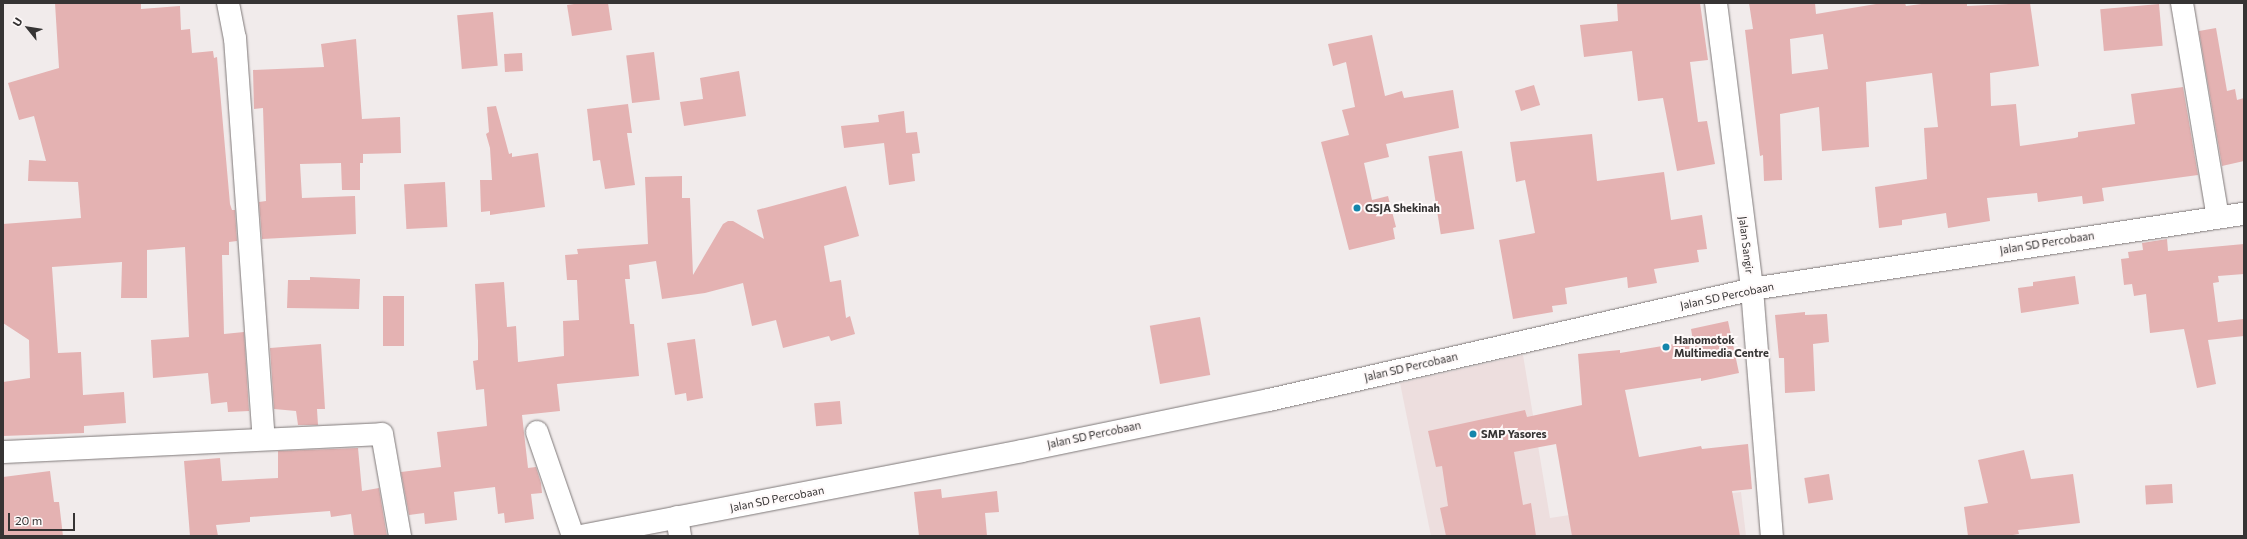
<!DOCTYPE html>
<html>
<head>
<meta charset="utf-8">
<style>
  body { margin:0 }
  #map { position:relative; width:2247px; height:539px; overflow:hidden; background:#f1ebeb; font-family:Commissioner,sans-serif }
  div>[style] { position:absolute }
  .built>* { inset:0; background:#eddede }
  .building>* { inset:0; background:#e4b2b2; transform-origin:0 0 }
  .roads { filter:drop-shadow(0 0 1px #7f7979) drop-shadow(0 0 1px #7f7979) }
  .minor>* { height:22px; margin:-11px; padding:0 11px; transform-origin:11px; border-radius:11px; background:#fff }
  .dots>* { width:11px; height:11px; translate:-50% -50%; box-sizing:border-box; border:2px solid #fef9f9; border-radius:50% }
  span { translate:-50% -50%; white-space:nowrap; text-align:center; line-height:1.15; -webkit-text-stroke:4px #fef9f9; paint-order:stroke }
  .poi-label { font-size:11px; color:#363434; font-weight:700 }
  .left { translate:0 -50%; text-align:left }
  .street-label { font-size:11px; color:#363434 }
  .frame { position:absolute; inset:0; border:4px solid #363434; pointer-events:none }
  .north { position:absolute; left:8px; top:8px; width:40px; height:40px; -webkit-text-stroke:3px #fef9f9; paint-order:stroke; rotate:300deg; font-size:11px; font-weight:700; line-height:16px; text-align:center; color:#363434 }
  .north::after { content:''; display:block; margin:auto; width:14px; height:18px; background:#363434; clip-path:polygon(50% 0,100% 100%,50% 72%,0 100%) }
  .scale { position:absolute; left:8px; top:513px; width:67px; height:18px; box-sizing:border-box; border:2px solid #363434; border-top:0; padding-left:5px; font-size:12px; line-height:14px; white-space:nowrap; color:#363434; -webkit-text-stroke:3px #fef9f9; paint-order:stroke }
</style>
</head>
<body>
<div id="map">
  <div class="built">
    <i style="clip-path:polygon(1523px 355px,1550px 518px,1642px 504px,1741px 492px,1746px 536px,1431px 536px,1400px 383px)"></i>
  </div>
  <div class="building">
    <i style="clip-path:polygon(55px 3px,141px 3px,141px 9px,180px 6px,181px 30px,190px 29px,192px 53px,213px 51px,214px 58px,217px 57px,230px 204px,232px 210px,235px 210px,237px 241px,229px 242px,229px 255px,222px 255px,224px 334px,244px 332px,249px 411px,228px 412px,227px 402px,211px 404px,208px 373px,153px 378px,151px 340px,189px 337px,185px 247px,147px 250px,147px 298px,121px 298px,122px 262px,52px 267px,58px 353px,81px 352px,83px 395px,124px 392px,126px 423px,84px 426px,84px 433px,3px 436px,3px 382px,30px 378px,29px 340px,3px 323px,3px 224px,81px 218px,78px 182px,28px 181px,29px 160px,46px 161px,34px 116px,19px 120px,8px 83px,59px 68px)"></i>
    <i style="clip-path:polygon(581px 3px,608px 3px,612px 30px,572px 36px,567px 5px)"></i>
    <i style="clip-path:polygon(1617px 3px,1700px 3px,1708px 60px,1690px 62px,1698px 122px,1707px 121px,1715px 164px,1677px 171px,1663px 98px,1638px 101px,1632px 51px,1584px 57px,1580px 25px,1618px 21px)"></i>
    <i style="clip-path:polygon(evenodd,1749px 3px,1815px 3px,1816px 14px,1882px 3px,1905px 3px,1906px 6px,1929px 3px,1967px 3px,1967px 6px,2030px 3px,2039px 66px,1990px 73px,1991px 106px,2016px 104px,2020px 146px,2075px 138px,2078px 137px,2078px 132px,2135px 124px,2131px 94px,2183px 87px,2198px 175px,2102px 188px,2104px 201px,2083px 204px,2082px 196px,2038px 202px,2037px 193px,1987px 198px,1990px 221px,1948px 228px,1946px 213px,1902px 220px,1902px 225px,1879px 228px,1875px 187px,1927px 179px,1924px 128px,1938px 127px,1932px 73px,1866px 82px,1869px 147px,1822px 151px,1819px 107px,1780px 114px,1782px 180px,1764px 181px,1763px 155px,1760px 156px,1745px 30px,1753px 29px,1749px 3px,1823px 34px,1828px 69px,1792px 74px,1790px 39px,1823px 34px)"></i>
    <i style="left:2159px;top:4px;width:42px;height:59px;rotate:85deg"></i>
    <i style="left:493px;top:12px;width:54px;height:36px;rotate:85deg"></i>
    <i style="clip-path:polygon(2216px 28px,2227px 91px,2235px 89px,2237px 100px,2244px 98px,2244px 161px,2222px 166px,2199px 31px)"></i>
    <i style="clip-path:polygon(1372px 35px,1385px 96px,1402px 91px,1404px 98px,1453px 90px,1459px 128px,1386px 144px,1389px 157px,1364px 163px,1372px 200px,1388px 196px,1396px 227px,1393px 228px,1395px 239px,1349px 250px,1321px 142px,1349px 135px,1342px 110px,1355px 107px,1346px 62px,1333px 66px,1328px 44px)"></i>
    <i style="clip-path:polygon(356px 39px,362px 119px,400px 117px,401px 153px,363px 154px,363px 163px,360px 163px,360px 190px,342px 190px,341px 163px,300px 164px,302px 198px,355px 196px,356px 234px,262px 239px,259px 202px,266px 201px,263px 108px,254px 109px,253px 70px,324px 67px,321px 44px)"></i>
    <i style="left:654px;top:52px;width:48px;height:28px;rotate:83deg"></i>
    <i style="left:522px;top:53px;width:18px;height:18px;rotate:87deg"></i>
    <i style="clip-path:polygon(739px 71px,746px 116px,684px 126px,680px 102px,703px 99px,700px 78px)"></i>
    <i style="left:1534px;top:85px;width:21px;height:20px;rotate:73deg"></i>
    <i style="clip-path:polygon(628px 104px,632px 133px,627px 133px,635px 185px,605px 189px,600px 160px,593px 161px,587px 109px)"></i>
    <i style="clip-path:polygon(496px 106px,509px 154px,512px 153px,512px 157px,538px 153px,545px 207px,490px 215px,490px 211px,481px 212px,480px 180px,492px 180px,490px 148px,486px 134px,489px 132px,487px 107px)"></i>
    <i style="clip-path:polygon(904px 111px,906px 133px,917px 132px,920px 153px,912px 154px,915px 181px,889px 185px,884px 143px,844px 148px,841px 126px,879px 122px,878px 115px)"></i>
    <i style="clip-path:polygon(1592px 134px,1597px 181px,1664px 172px,1671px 220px,1702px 215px,1707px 249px,1697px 250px,1699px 262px,1654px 269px,1657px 283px,1628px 288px,1627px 277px,1565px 288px,1567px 304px,1552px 306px,1553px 312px,1513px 319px,1499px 240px,1535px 233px,1525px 180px,1516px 182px,1510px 142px)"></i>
    <i style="left:1462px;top:151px;width:79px;height:34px;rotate:81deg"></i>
    <i style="clip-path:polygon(682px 176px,682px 198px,690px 198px,693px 275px,723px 224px,728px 221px,733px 221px,764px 239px,757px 210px,846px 186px,859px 236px,824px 246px,830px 282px,841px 280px,846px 318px,850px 316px,855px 334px,831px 341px,829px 336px,783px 348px,776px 320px,752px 326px,743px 283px,705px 293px,662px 299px,656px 261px,629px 265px,630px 279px,625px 279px,630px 324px,634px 324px,639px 376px,557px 384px,560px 411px,522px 415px,528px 468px,536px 467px,541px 483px,542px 493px,531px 494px,534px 519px,505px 523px,504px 513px,498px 514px,495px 487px,454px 492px,457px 520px,425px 524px,424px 513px,409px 515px,401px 472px,441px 467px,437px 432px,487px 426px,484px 389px,476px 390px,473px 361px,478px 360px,478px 341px,475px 284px,504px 282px,507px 327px,516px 326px,518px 362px,564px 356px,563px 321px,579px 320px,577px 280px,567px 280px,565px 255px,578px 254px,577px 249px,648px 244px,645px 177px)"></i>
    <i style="left:445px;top:182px;width:45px;height:41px;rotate:87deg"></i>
    <i style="clip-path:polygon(2167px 239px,2168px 251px,2244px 244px,2244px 274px,2218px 276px,2219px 282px,2213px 283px,2218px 322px,2243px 319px,2244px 331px,2244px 336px,2208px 340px,2216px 384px,2197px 388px,2184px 329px,2150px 333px,2146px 294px,2134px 296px,2132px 284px,2124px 285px,2121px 259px,2129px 258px,2128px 252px,2143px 250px,2142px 243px)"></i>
    <i style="clip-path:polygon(2075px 276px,2079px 304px,2021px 313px,2018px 288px,2033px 286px,2033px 282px)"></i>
    <i style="clip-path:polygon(310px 277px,360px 279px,359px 309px,287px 308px,288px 280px,310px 280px)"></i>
    <i style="left:383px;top:296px;width:21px;height:50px"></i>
    <i style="clip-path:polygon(1805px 312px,1805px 315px,1827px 314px,1829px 342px,1813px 344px,1815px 391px,1785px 393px,1784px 358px,1779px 358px,1775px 315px)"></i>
    <i style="left:1200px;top:317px;width:59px;height:51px;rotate:80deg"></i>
    <i style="clip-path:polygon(1728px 321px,1739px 373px,1701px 381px,1701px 378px,1625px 390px,1639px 457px,1701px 446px,1702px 449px,1748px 444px,1752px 489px,1732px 491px,1740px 536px,1572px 536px,1556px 444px,1514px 452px,1523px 505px,1531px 503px,1536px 536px,1446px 536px,1440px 508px,1448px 506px,1442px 466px,1436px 467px,1428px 431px,1525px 410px,1527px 417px,1582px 405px,1578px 354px,1620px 350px,1620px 353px,1693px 341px,1691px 329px)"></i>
    <i style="clip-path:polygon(695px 339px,703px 398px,687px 401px,686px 393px,675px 395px,667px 343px)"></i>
    <i style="clip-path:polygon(321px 344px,325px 409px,317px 409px,318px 425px,298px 425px,296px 411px,274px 409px,270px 348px)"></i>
    <i style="left:840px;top:401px;width:23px;height:26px;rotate:85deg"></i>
    <i style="clip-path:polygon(358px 448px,362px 491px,379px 488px,387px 536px,354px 536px,351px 514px,331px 517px,330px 511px,250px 517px,250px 522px,216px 525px,218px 536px,190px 536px,184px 461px,220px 458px,222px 481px,278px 478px,278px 451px)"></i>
    <i style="clip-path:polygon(2024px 450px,2031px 479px,2073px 474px,2080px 523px,2018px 530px,2019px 534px,2007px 536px,1968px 536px,1964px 507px,1988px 503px,1978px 460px)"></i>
    <i style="clip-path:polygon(50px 471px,54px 502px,59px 502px,63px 536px,3px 536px,3px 477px)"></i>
    <i style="left:1829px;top:474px;width:26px;height:25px;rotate:81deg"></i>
    <i style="left:2172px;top:484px;width:19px;height:27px;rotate:87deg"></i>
    <i style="clip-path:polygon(941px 489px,942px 498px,997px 491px,999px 512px,985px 513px,987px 536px,919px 536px,914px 492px)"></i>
  </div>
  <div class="roads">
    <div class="minor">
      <i style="left:228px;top:3px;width:36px;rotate:79deg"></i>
      <i style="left:235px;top:38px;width:402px;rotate:85.9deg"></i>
      <i style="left:1716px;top:3px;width:288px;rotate:82.8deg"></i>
      <i style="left:1752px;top:289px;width:248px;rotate:85.4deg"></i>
      <i style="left:2182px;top:3px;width:217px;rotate:80.5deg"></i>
      <i style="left:537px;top:432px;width:110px;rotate:70.9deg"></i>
      <i style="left:3px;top:452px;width:379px;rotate:-2.7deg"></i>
      <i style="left:382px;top:434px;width:104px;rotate:80deg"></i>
      <i style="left:677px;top:517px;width:19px;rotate:81deg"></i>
      <i style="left:581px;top:536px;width:449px;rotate:-10.9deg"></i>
      <i style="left:1022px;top:451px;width:252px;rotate:-11.7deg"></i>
      <i style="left:1269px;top:400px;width:496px;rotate:-12.9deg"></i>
      <i style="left:1752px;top:289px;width:498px;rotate:-8.7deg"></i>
    </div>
  </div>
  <div class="dots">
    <i style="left:1357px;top:208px;background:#1285ab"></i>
    <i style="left:1666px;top:347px;background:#1285ab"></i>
    <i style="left:1473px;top:434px;background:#1285ab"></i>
  </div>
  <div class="poi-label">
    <span class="left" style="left:1365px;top:208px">GSJA Shekinah</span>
    <span class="left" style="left:1674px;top:347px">Hanomotok<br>Multimedia Centre</span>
    <span class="left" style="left:1481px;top:434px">SMP Yasores</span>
  </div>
  <div class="street-label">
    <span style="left:2047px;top:243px;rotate:-9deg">Jalan SD Percobaan</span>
    <span style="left:1746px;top:245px;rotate:83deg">Jalan Sangir</span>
    <span style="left:1727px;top:296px;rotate:-12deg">Jalan SD Percobaan</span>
    <span style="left:1411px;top:367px;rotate:-13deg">Jalan SD Percobaan</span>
    <span style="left:1094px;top:435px;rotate:-12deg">Jalan SD Percobaan</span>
    <span style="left:777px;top:499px;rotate:-11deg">Jalan SD Percobaan</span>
  </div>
  <div class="frame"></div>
  <div class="north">U</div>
  <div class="scale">20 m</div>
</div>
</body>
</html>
